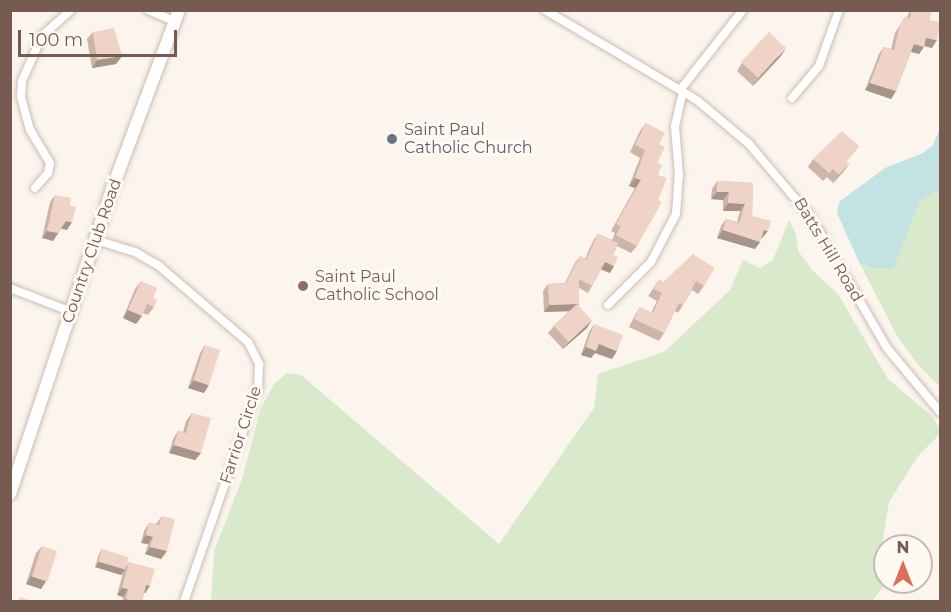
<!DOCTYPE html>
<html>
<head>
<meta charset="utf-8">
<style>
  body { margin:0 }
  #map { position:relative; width:951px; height:612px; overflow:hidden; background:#fbf5ed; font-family:Montserrat,sans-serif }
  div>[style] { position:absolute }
  .green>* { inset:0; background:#d9e9cb }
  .water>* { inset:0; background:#c2e2e4 }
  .roads { filter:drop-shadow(0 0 2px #cdbcb2) drop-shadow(0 0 2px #cdbcb2) }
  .street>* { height:8px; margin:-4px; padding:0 4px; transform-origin:4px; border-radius:4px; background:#fff }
  .secondary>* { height:12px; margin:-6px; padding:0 6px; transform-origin:6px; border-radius:6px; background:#fff }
  .wall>* { inset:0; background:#ceb5aa }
  .shaded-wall>* { inset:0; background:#a7948b }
  .building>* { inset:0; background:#efd3c6; transform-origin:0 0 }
  .dots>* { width:16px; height:16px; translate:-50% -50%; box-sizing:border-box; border:3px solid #fef9f3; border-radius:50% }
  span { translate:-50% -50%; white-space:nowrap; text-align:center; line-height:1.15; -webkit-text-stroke:6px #fef9f3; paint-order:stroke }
  .worship-label { font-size:16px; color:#5b616d }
  .left { translate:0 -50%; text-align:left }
  .street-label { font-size:16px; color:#765b50 }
  .education-label { font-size:16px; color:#785e54 }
  .frame { position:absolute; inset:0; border:12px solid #765b50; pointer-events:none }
  .north { position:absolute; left:873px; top:534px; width:60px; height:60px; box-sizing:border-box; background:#fef9f3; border:2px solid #c8bab2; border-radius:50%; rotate:0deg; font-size:16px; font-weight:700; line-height:24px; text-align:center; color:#765b50 }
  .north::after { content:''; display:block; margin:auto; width:21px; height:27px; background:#db6f5c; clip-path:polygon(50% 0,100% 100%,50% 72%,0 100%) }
  .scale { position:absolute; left:18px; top:30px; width:159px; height:27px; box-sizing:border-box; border:3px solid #765b50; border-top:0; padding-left:8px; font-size:18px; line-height:21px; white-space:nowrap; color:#765b50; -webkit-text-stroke:4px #fef9f3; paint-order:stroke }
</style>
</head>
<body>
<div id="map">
  <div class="green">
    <i style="clip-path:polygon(940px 190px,940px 387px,918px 365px,896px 334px,859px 262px,873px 268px,894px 268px,920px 199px)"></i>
    <i style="clip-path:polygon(789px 220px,796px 234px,798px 251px,814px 272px,838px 294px,888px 379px,931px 415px,940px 429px,940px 434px,918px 456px,889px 502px,881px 552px,887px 582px,872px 601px,211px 601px,214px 551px,242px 479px,261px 408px,274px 384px,287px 373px,301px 375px,499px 544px,594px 408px,598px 374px,664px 352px,730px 290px,743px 260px,760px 268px,773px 260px)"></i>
  </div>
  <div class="water">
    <i style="clip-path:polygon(940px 128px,940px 190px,920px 200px,894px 268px,873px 268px,859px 262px,837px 213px,839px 202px,885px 168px,923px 153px,933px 145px)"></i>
  </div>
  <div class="roads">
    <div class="street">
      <i style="left:148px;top:10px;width:28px;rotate:23deg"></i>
      <i style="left:545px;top:10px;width:178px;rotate:30.7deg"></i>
      <i style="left:698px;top:101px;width:67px;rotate:40.1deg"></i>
      <i style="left:749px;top:144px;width:96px;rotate:49.7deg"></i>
      <i style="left:811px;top:217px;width:151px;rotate:59.9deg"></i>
      <i style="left:887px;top:348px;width:83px;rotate:50.4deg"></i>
      <i style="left:680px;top:90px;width:102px;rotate:-51.8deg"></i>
      <i style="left:792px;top:98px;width:42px;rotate:-49.8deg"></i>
      <i style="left:819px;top:66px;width:59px;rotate:-70.3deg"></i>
      <i style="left:35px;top:188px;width:20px;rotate:-49deg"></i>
      <i style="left:48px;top:173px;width:10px;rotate:-79deg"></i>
      <i style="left:50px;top:163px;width:39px;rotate:-121deg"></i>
      <i style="left:30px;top:130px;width:35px;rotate:-105deg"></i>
      <i style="left:21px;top:96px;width:15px;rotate:-86deg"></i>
      <i style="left:22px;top:81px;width:49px;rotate:-66deg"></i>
      <i style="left:42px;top:36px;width:39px;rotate:-42deg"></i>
      <i style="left:96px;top:240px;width:41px;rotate:17.1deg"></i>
      <i style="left:135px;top:252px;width:28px;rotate:30deg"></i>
      <i style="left:159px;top:266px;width:117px;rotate:40.5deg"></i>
      <i style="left:248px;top:342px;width:25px;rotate:63deg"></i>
      <i style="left:259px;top:364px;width:24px;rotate:92deg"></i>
      <i style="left:258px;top:388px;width:226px;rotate:109.1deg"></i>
      <i style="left:10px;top:288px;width:66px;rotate:21.2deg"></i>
      <i style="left:608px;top:305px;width:61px;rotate:-45deg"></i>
      <i style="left:651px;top:262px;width:54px;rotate:-62.5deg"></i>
      <i style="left:676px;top:214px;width:39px;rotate:-86deg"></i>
      <i style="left:679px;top:175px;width:49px;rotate:-94.7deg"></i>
      <i style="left:675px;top:126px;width:35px;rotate:-77deg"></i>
    </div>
    <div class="secondary">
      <i style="left:10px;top:494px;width:327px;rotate:-71.5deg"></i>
      <i style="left:114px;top:184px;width:186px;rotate:-69.5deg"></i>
    </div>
  </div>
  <div class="wall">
    <i style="clip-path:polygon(910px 10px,929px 10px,932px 48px,924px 46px,919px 54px,911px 52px,896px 91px,891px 99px,865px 90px,879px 54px,884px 47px,891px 49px,895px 33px,905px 17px,907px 17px)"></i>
    <i style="clip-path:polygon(93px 32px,122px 56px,116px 64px,92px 68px,87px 39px)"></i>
    <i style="clip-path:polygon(781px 56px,753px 86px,737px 71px,742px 63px)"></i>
    <i style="clip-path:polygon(646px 123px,659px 144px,657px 163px,658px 175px,637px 246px,631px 253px,617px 246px,613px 255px,610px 273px,601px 269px,592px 286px,588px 293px,579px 288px,578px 305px,587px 328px,563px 349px,548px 333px,554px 326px,569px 311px,544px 312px,543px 291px,548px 284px,565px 283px,575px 263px,580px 256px,585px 259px,593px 241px,598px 234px,612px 240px,615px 233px,611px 231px,635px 188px,629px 186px,640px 158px,630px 152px,640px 131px)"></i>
    <i style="clip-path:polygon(859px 146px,846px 162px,849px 164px,843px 172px,833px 183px,827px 177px,823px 181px,808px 167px,813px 159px)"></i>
    <i style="clip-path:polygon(717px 181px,753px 183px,752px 216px,762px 238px,761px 238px,760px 242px,755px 249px,717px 238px,721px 226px,726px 219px,737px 222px,740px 211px,723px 211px,723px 200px,711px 199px,712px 189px)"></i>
    <i style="clip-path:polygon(55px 195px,67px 230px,61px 229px,53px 241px,42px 238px,50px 202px)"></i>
    <i style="clip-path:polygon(693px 254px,704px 286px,698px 294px,692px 290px,678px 313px,675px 311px,664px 333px,659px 341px,629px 327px,635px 315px,640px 307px,651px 313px,657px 301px,648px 296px,659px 280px,664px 282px)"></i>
    <i style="clip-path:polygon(141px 281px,153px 298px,154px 307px,148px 315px,143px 313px,136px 324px,123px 318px,135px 289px)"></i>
    <i style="clip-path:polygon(594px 324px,612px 359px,595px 353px,591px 358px,581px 355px,589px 332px)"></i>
    <i style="clip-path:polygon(205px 345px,204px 393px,188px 388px,200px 353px)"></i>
    <i style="clip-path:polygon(192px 413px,201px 453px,195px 460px,169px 453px,173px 439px,178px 431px,183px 432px,186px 421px)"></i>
    <i style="clip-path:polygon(162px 516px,167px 551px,161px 559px,145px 554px,148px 544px,141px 543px,144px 531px,149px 523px,156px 524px)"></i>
    <i style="clip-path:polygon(42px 546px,46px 581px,41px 589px,26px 584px,36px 553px)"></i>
    <i style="clip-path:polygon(102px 549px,126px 566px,129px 562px,150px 586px,145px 593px,144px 593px,142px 602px,122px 602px,123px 597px,117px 595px,123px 573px,121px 575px,95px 567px,99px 554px)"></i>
  </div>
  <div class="shaded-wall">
    <i style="clip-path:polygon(926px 38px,937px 40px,932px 48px,921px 45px)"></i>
    <i style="clip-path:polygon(914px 44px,924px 47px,919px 54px,908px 51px)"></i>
    <i style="clip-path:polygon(786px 48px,781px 56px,753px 86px,759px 78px)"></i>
    <i style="clip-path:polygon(122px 56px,116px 64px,92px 68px,97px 60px)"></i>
    <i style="clip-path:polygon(870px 83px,896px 91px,891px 99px,865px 90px)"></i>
    <i style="clip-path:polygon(849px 164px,843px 172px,833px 183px,839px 175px)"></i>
    <i style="clip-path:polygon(635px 178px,641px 180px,635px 188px,629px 186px)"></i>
    <i style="clip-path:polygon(717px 192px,729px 192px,723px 200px,711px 199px)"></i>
    <i style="clip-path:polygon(728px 203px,745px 204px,740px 211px,723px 211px)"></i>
    <i style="clip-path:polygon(66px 221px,72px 222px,67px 230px,61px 228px)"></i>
    <i style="clip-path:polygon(723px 230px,760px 242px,755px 249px,717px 238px)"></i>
    <i style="clip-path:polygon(764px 230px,768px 231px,762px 238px,758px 237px)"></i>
    <i style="clip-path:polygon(47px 231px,58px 233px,53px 241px,42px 238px)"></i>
    <i style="clip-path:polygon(605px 262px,614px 266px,610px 273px,600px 269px)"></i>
    <i style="clip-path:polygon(579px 304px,574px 311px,544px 312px,549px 305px)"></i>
    <i style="clip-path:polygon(128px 310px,142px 316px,136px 324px,123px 318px)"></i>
    <i style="clip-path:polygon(592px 320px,587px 328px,563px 349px,569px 342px)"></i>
    <i style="clip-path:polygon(599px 344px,617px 351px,612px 359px,595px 353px,591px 358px,581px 355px,586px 347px)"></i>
    <i style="clip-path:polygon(194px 380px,209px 385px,204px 393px,188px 388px)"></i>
    <i style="clip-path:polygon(174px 445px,201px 453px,195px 460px,169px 453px)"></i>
    <i style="clip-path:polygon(146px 535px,153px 537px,148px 544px,141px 543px)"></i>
    <i style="clip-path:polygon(150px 547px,167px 551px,161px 559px,145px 554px)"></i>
    <i style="clip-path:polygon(99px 562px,125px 569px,121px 575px,95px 567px)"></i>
    <i style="clip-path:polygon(31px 576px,46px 581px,41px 589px,26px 584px)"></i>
    <i style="clip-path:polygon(146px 585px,150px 586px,145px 593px,141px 592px)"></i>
    <i style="clip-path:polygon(122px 588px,128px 589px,123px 597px,117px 595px)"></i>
    <i style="clip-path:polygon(126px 599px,136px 602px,124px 602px)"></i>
  </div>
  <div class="building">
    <i style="clip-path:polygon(912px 10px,932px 11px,929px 20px,940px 22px,940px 27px,937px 40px,926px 38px,924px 47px,914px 44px,896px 91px,870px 83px,884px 47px,894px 50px,900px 25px,905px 17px,910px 18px)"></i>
    <i style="clip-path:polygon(114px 28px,122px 56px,97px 60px,93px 32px)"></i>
    <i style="left:769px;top:32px;width:23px;height:41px;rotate:43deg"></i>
    <i style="clip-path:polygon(646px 123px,665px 133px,659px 144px,665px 147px,657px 163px,662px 165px,658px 175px,667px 178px,658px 200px,662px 202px,637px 246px,616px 235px,621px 226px,616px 224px,641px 180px,635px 178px,645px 150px,635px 145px)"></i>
    <i style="clip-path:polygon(842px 131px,859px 146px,846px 162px,849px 164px,839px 175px,833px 169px,829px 173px,813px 159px)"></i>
    <i style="clip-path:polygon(717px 181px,753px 183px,752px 216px,771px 221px,768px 231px,764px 230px,760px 242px,723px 230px,726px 219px,739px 223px,745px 204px,728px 203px,729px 192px,717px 192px)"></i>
    <i style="clip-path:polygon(55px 195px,71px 198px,70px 206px,76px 207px,72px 222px,66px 221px,58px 233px,47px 231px)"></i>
    <i style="clip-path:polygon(598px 234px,618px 243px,613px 255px,618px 257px,614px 266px,605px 262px,592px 286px,579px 279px,579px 304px,549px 305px,548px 284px,566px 283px,580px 256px,586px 260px)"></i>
    <i style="clip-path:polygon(693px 254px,715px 268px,704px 286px,696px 281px,683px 305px,679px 303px,664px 333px,634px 319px,640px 307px,653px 313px,662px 293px,654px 289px,659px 280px,664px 282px)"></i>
    <i style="clip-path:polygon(141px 281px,157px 288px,153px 298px,157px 300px,154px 307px,147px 304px,142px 316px,128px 310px)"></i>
    <i style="left:577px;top:304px;width:22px;height:32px;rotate:47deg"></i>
    <i style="clip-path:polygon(594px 324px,623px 335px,617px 351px,599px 344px,596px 351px,586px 347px)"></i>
    <i style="left:205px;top:345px;width:16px;height:37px;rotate:18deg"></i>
    <i style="clip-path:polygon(192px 413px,211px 418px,201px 453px,174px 445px,178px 431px,186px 433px)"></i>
    <i style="clip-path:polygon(162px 516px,175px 519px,167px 551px,150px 547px,153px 537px,146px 535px,149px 523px,159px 525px)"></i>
    <i style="left:42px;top:546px;width:16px;height:32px;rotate:18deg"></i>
    <i style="left:102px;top:549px;width:28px;height:13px;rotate:17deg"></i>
    <i style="clip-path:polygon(129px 562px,155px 569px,150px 586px,146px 585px,142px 602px,136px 602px,126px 599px,128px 589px,122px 588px)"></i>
    <i style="clip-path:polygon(20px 597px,35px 602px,18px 602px)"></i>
  </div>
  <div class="dots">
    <i style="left:392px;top:139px;background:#6b7280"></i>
    <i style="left:303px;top:286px;background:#8d6e63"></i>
  </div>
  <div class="worship-label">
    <span class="left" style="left:404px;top:139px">Saint Paul<br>Catholic Church</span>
  </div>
  <div class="street-label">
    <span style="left:828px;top:250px;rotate:59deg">Batts Hill Road</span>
    <span style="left:92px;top:251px;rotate:-71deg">Country Club Road</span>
    <span style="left:241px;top:435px;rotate:-72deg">Farrior Circle</span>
  </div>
  <div class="education-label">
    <span class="left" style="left:315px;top:286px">Saint Paul<br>Catholic School</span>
  </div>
  <div class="frame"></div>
  <div class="north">N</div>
  <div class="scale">100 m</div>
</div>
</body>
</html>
